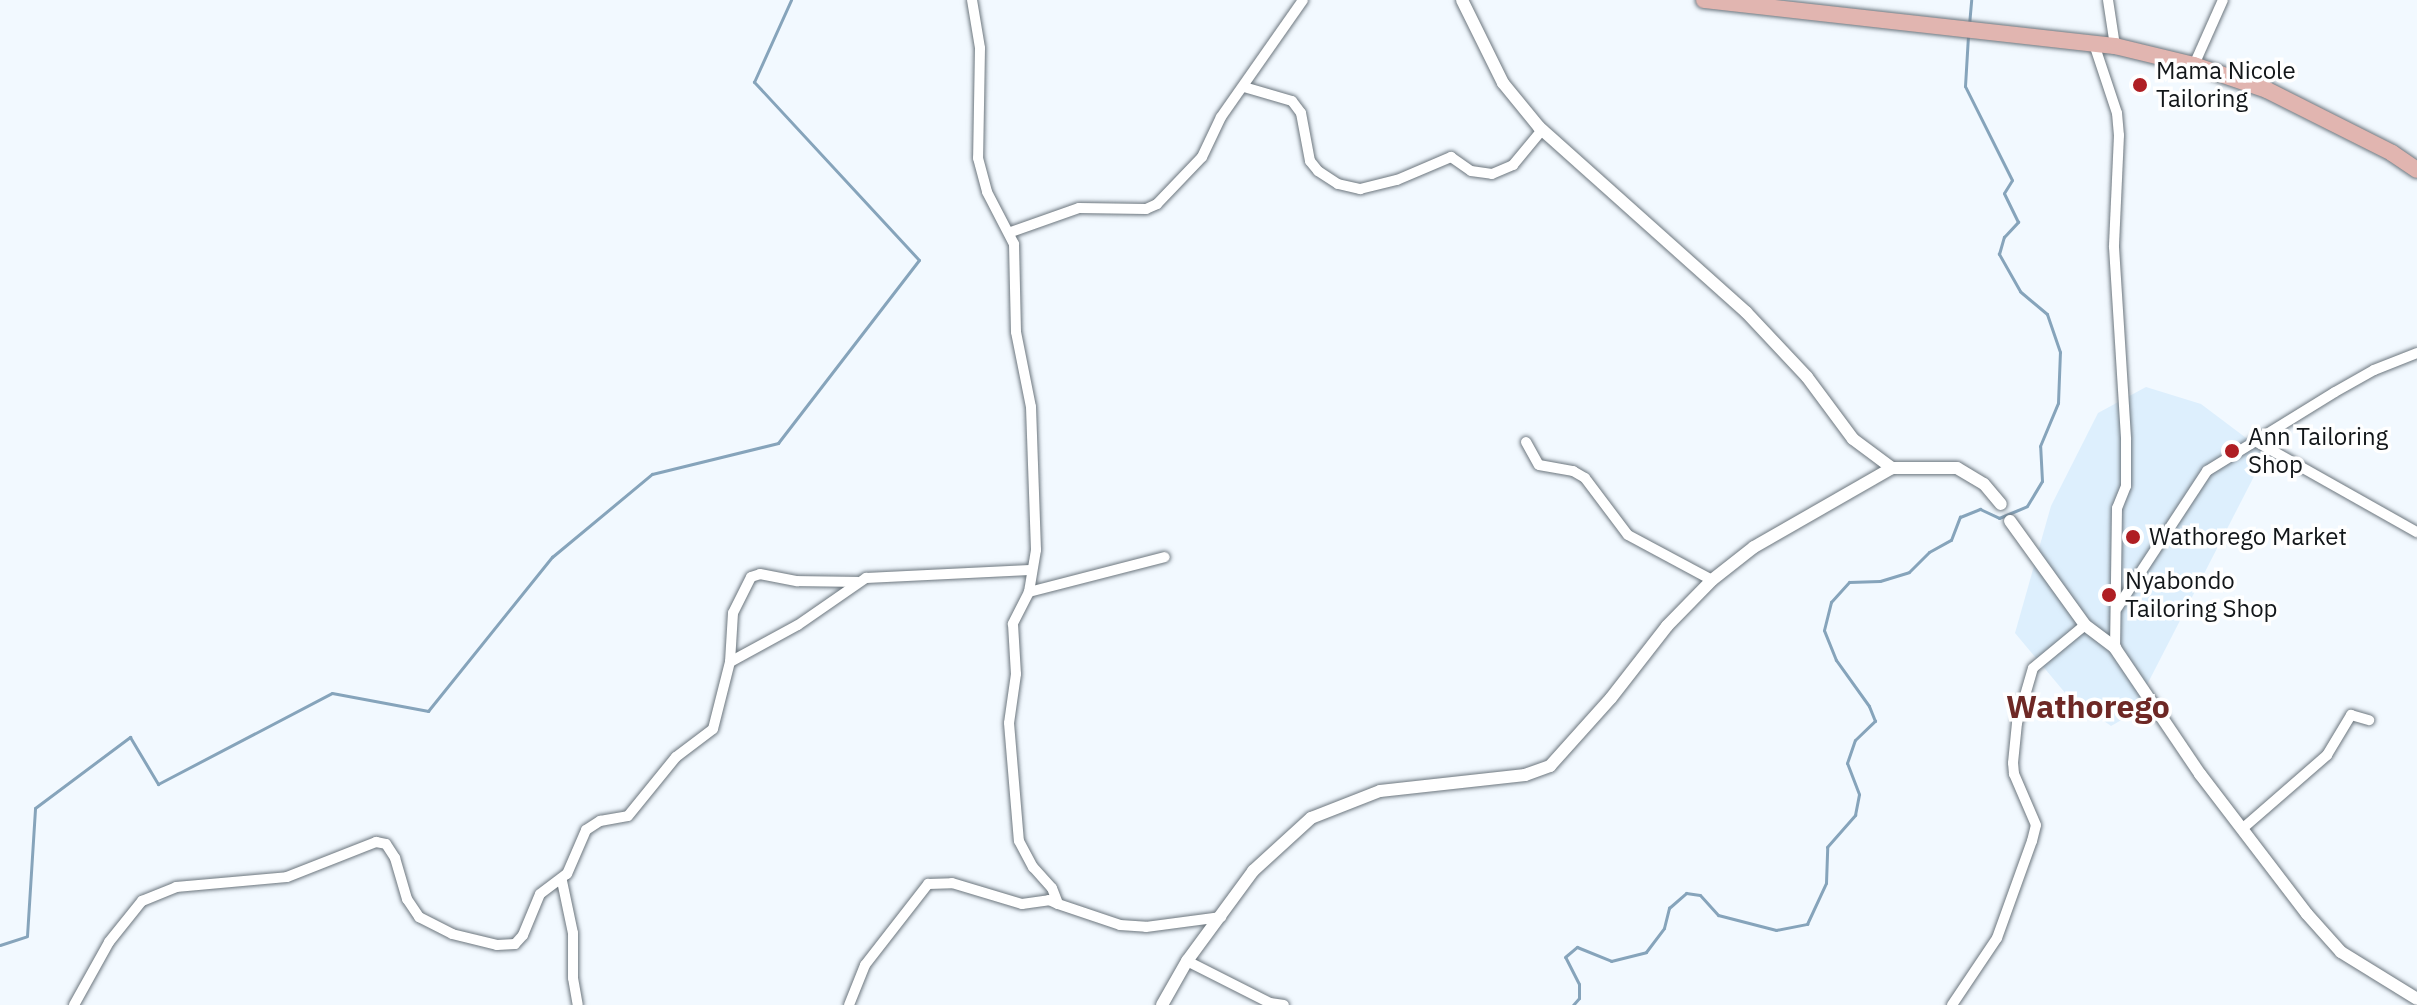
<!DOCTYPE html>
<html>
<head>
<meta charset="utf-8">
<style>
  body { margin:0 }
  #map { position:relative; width:2417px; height:1005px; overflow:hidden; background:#f2f9ff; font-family:"IBM Plex Sans",sans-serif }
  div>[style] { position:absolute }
  .built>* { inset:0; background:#ddeffd }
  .stream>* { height:3px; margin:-1.5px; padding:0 1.5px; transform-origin:1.5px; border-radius:1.5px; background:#86a4bb }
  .roads { filter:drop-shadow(0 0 2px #6c767e) drop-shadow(0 0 2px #6c767e) }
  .minor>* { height:10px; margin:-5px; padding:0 5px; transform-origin:5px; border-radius:5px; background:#fff }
  .tertiary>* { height:12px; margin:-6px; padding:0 6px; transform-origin:6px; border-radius:6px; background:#fff }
  .primary>* { height:16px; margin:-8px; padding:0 8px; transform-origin:8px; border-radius:8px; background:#e1b5b0 }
  .dots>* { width:22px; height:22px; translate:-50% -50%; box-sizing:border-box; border:4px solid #fff; border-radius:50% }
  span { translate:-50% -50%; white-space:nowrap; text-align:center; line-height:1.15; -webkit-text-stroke:7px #fff; paint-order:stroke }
  .poi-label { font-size:24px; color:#121619 }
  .left { translate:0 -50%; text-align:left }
  .district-label { font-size:32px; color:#6e2825; font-weight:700 }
</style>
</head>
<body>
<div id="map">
  <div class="built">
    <i style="clip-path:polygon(2146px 387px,2201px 404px,2266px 453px,2132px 714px,2111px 726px,2066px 694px,2015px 633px,2051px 506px,2098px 413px)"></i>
  </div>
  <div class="stream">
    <i style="left:1969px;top:25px;width:25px;rotate:-85deg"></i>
    <i style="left:0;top:945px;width:28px;rotate:-18deg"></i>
    <i style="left:27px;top:936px;width:128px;rotate:-86.4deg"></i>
    <i style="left:35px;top:808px;width:119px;rotate:-36.8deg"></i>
    <i style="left:130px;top:737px;width:55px;rotate:59.2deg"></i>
    <i style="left:158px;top:784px;width:196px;rotate:-27.6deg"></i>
    <i style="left:332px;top:693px;width:98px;rotate:10.6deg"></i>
    <i style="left:428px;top:711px;width:198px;rotate:-51.2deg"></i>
    <i style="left:552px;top:557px;width:130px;rotate:-39.7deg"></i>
    <i style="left:652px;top:474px;width:130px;rotate:-13.8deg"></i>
    <i style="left:778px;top:443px;width:231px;rotate:-52.4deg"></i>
    <i style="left:919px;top:260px;width:243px;rotate:-132.8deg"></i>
    <i style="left:754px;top:82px;width:90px;rotate:-65.7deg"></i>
    <i style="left:1573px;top:1005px;width:9px;rotate:-49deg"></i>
    <i style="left:1579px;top:998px;width:14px;rotate:-90deg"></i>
    <i style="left:1579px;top:984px;width:30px;rotate:-117deg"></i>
    <i style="left:1565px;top:957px;width:16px;rotate:-40deg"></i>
    <i style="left:1577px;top:947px;width:37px;rotate:22deg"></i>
    <i style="left:1611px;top:961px;width:36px;rotate:-14deg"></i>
    <i style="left:1646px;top:952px;width:30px;rotate:-53deg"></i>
    <i style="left:1664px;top:928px;width:21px;rotate:-76deg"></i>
    <i style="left:1669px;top:908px;width:23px;rotate:-41deg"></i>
    <i style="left:1686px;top:893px;width:14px;rotate:8deg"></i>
    <i style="left:1700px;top:895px;width:27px;rotate:48deg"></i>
    <i style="left:1718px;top:915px;width:60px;rotate:14.5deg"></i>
    <i style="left:1776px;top:930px;width:32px;rotate:-11deg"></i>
    <i style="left:1807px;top:924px;width:45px;rotate:-65.1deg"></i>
    <i style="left:1826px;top:883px;width:36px;rotate:-88deg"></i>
    <i style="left:1827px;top:847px;width:43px;rotate:-48.8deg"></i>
    <i style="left:1855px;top:815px;width:21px;rotate:-79deg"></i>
    <i style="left:1859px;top:794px;width:33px;rotate:-111deg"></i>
    <i style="left:1847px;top:763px;width:24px;rotate:-71deg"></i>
    <i style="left:1855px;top:740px;width:28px;rotate:-44deg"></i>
    <i style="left:1875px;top:721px;width:16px;rotate:-112deg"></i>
    <i style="left:1869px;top:706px;width:57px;rotate:-125.7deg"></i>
    <i style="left:1836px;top:660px;width:32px;rotate:-112deg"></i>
    <i style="left:1824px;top:630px;width:29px;rotate:-76deg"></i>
    <i style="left:1831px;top:602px;width:27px;rotate:-48deg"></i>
    <i style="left:1849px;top:582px;width:31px;rotate:-2deg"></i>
    <i style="left:1880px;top:581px;width:30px;rotate:-17deg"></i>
    <i style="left:1909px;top:572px;width:28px;rotate:-45deg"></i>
    <i style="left:1929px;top:552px;width:25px;rotate:-29deg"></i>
    <i style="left:1951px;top:540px;width:25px;rotate:-69deg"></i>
    <i style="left:1960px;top:517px;width:22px;rotate:-22deg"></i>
    <i style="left:1980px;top:509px;width:21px;rotate:25deg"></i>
    <i style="left:1999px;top:518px;width:30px;rotate:-23deg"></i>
    <i style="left:2027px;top:506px;width:29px;rotate:-59deg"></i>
    <i style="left:2042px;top:481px;width:35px;rotate:-93deg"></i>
    <i style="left:2040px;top:446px;width:47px;rotate:-67.3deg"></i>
    <i style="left:2058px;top:403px;width:51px;rotate:-87.8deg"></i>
    <i style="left:2060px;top:352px;width:40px;rotate:-108.9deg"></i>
    <i style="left:2047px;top:314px;width:35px;rotate:-140deg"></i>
    <i style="left:2020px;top:291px;width:43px;rotate:-119.6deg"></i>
    <i style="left:1999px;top:254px;width:18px;rotate:-74deg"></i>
    <i style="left:2004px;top:237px;width:21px;rotate:-47deg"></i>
    <i style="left:2018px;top:222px;width:32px;rotate:-116deg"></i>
    <i style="left:2004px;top:193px;width:15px;rotate:-58deg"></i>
    <i style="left:2012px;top:180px;width:105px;rotate:-116.6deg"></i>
    <i style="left:1965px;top:86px;width:50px;rotate:-86.6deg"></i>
  </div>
  <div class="roads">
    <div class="minor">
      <i style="left:972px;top:0;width:49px;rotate:80.5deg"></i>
      <i style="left:980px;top:48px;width:110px;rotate:91deg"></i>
      <i style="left:978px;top:158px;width:35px;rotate:75deg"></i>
      <i style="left:987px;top:192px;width:59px;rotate:62.6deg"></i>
      <i style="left:1014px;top:244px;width:88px;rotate:88.7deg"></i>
      <i style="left:1016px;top:332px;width:76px;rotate:78.7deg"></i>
      <i style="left:1031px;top:407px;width:143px;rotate:88deg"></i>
      <i style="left:1036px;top:550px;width:43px;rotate:99.5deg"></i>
      <i style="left:1029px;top:592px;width:36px;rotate:117deg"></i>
      <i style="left:1013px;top:624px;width:50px;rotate:86.6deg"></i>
      <i style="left:1016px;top:674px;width:49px;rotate:98.1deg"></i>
      <i style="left:1009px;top:723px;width:118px;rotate:85.2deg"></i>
      <i style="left:1019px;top:841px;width:30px;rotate:62deg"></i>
      <i style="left:1033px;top:867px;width:28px;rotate:48deg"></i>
      <i style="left:1052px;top:888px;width:17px;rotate:69deg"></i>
      <i style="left:1058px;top:904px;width:65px;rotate:18.7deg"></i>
      <i style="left:1120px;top:925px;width:26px;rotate:4deg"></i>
      <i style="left:1146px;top:927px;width:76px;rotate:-7.6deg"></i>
      <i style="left:2108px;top:0;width:47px;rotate:81.3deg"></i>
      <i style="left:2093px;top:41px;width:76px;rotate:71.6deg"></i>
      <i style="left:2117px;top:113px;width:22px;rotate:85deg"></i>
      <i style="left:2119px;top:135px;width:112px;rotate:92.6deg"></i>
      <i style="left:2114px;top:247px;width:193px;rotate:86.4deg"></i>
      <i style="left:2126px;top:440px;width:46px;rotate:90deg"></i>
      <i style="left:2126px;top:486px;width:24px;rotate:112deg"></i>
      <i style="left:2117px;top:508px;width:140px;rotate:90.8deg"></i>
      <i style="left:2194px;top:65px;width:71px;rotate:-66deg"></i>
      <i style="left:1244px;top:87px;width:50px;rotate:16.3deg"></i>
      <i style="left:1292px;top:101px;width:15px;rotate:53deg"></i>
      <i style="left:1301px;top:113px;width:49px;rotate:79.4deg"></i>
      <i style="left:1310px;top:161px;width:13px;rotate:51deg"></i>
      <i style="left:1318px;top:171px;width:24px;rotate:33deg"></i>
      <i style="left:1338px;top:184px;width:23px;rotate:13deg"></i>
      <i style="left:1360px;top:189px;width:38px;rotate:-14deg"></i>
      <i style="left:1397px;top:180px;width:59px;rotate:-23.1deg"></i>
      <i style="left:1451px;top:157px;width:24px;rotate:35deg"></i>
      <i style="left:1471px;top:171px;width:21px;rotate:8deg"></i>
      <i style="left:1492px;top:174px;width:23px;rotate:-23deg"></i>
      <i style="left:1513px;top:165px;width:45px;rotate:-50.4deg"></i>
      <i style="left:1011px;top:232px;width:72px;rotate:-19.4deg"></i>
      <i style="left:1079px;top:208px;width:67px;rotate:0.9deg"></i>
      <i style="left:1146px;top:209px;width:12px;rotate:-24deg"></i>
      <i style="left:1157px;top:204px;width:65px;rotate:-46.2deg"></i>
      <i style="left:1202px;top:157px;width:44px;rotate:-64.6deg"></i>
      <i style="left:1221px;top:117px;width:143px;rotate:-55deg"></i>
      <i style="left:1526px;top:442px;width:26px;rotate:61deg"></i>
      <i style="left:1539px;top:465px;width:35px;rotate:10deg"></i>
      <i style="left:1573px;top:471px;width:14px;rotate:30deg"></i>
      <i style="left:1585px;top:478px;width:71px;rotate:53deg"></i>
      <i style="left:1628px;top:535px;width:95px;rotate:28.2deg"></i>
      <i style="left:2257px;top:442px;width:184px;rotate:29.4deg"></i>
      <i style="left:1029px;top:592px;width:140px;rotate:-14.4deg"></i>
      <i style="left:2117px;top:608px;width:164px;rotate:-56.7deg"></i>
      <i style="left:2207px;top:471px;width:150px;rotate:-31.7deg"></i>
      <i style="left:2335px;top:392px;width:45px;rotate:-29.4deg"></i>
      <i style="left:2374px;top:370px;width:46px;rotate:-21.6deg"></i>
      <i style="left:730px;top:662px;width:77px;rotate:-28.6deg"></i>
      <i style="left:798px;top:625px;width:83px;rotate:-34.7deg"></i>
      <i style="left:866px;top:578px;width:164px;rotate:-2.8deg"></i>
      <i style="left:2242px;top:829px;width:113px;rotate:-41deg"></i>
      <i style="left:2327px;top:755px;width:47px;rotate:-59deg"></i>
      <i style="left:2351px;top:715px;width:19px;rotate:16deg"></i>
      <i style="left:562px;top:881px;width:53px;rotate:78.1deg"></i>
      <i style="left:573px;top:933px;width:45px;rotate:90deg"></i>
      <i style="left:573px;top:978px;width:27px;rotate:80deg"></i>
      <i style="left:1187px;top:961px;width:93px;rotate:26.8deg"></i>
      <i style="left:1270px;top:1003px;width:14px;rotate:8deg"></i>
      <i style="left:74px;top:1005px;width:72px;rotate:-60.9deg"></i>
      <i style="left:109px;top:942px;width:53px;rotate:-51.2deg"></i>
      <i style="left:142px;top:901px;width:37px;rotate:-22deg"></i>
      <i style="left:176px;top:887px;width:111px;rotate:-5.1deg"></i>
      <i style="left:287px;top:877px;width:96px;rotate:-21.5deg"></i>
      <i style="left:376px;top:842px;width:10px;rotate:11deg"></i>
      <i style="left:386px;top:844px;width:17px;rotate:57deg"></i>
      <i style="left:395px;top:858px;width:43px;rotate:73.7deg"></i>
      <i style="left:407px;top:899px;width:22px;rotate:56deg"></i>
      <i style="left:419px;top:917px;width:37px;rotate:27deg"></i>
      <i style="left:452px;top:934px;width:46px;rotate:13.7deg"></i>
      <i style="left:497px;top:945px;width:18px;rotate:-3deg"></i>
      <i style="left:515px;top:944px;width:12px;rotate:-48deg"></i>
      <i style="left:523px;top:935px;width:44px;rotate:-67.5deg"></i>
      <i style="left:540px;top:894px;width:34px;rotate:-37deg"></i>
      <i style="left:567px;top:874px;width:48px;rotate:-66.6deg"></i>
      <i style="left:586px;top:830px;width:17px;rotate:-33deg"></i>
      <i style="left:600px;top:821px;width:28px;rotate:-10deg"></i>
      <i style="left:628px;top:816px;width:76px;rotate:-50.9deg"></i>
      <i style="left:676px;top:757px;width:46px;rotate:-37.1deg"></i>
      <i style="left:713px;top:729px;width:69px;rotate:-75.8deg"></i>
      <i style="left:730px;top:662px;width:49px;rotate:-86.5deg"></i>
      <i style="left:733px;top:613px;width:40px;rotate:-63.4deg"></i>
      <i style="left:751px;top:577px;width:9px;rotate:-18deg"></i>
      <i style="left:760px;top:574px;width:38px;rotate:11deg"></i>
      <i style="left:797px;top:581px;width:61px;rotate:0.9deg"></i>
      <i style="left:849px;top:1005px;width:43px;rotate:-68.2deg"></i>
      <i style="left:865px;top:965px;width:103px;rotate:-52.1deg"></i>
      <i style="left:928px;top:884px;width:24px;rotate:-2deg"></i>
      <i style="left:952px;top:883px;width:73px;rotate:16.7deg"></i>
      <i style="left:1022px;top:904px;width:27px;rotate:-8deg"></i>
      <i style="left:1049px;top:900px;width:10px;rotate:24deg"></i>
      <i style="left:1952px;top:1005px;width:81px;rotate:-56.1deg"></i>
      <i style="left:1997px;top:938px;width:103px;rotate:-70.2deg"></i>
      <i style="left:2032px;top:841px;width:16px;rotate:-76deg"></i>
      <i style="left:2036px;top:825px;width:56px;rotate:-113.3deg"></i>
      <i style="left:2014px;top:774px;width:11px;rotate:-95deg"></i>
      <i style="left:2013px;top:763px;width:40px;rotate:-84.3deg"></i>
      <i style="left:2017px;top:723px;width:57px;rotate:-73.8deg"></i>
      <i style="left:2033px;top:668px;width:67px;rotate:-39.6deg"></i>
    </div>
    <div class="tertiary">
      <i style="left:1462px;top:0;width:93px;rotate:63.7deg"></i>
      <i style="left:1503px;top:83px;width:57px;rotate:50.7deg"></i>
      <i style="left:1539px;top:127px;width:278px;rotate:41.8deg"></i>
      <i style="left:1746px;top:312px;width:89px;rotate:46.8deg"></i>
      <i style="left:1807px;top:377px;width:77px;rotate:53.4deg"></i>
      <i style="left:1853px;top:439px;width:49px;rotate:36.6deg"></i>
      <i style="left:1892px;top:468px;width:65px"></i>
      <i style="left:1957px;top:468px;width:31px;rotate:31deg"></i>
      <i style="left:1984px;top:484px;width:26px;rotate:50deg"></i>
      <i style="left:2010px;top:521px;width:128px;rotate:54.2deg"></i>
      <i style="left:2085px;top:625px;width:38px;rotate:37deg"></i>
      <i style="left:2115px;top:648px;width:152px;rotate:56deg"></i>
      <i style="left:2200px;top:774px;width:176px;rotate:52.6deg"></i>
      <i style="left:2307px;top:914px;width:51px;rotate:48.2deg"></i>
      <i style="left:2341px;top:952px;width:89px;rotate:31.7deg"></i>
      <i style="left:1162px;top:1005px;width:51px;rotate:-60.4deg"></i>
      <i style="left:1187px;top:961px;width:112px;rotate:-53.7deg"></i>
      <i style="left:1253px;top:871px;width:79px;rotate:-42.4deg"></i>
      <i style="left:1311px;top:818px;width:74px;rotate:-21.4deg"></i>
      <i style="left:1380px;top:791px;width:146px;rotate:-6.3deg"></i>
      <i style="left:1525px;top:775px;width:27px;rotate:-20deg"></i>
      <i style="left:1550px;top:766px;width:91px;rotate:-48.1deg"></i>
      <i style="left:1611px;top:698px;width:91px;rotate:-52.1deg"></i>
      <i style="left:1667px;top:626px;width:64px;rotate:-45.6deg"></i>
      <i style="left:1712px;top:580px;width:53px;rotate:-38.2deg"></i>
      <i style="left:1754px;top:547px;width:159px;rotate:-29.8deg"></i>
    </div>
    <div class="primary">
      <i style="left:1704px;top:0;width:414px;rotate:6.4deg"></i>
      <i style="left:2115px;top:46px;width:81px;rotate:13.5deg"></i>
      <i style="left:2194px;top:65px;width:77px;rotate:18.9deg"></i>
      <i style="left:2267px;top:90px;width:140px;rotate:26.7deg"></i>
      <i style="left:2392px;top:153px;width:30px;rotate:34deg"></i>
    </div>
  </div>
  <div class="dots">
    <i style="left:2140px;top:85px;background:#af1e23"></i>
    <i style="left:2232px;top:451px;background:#af1e23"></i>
    <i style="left:2133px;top:537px;background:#af1e23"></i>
    <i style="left:2109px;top:595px;background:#af1e23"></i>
  </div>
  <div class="poi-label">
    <span class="left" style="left:2156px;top:85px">Mama Nicole<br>Tailoring</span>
    <span class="left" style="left:2248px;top:451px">Ann Tailoring<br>Shop</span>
    <span class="left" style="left:2149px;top:537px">Wathorego Market</span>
    <span class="left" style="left:2125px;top:595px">Nyabondo<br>Tailoring Shop</span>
  </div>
  <div class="district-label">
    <span style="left:2088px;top:706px">Wathorego</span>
  </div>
</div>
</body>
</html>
